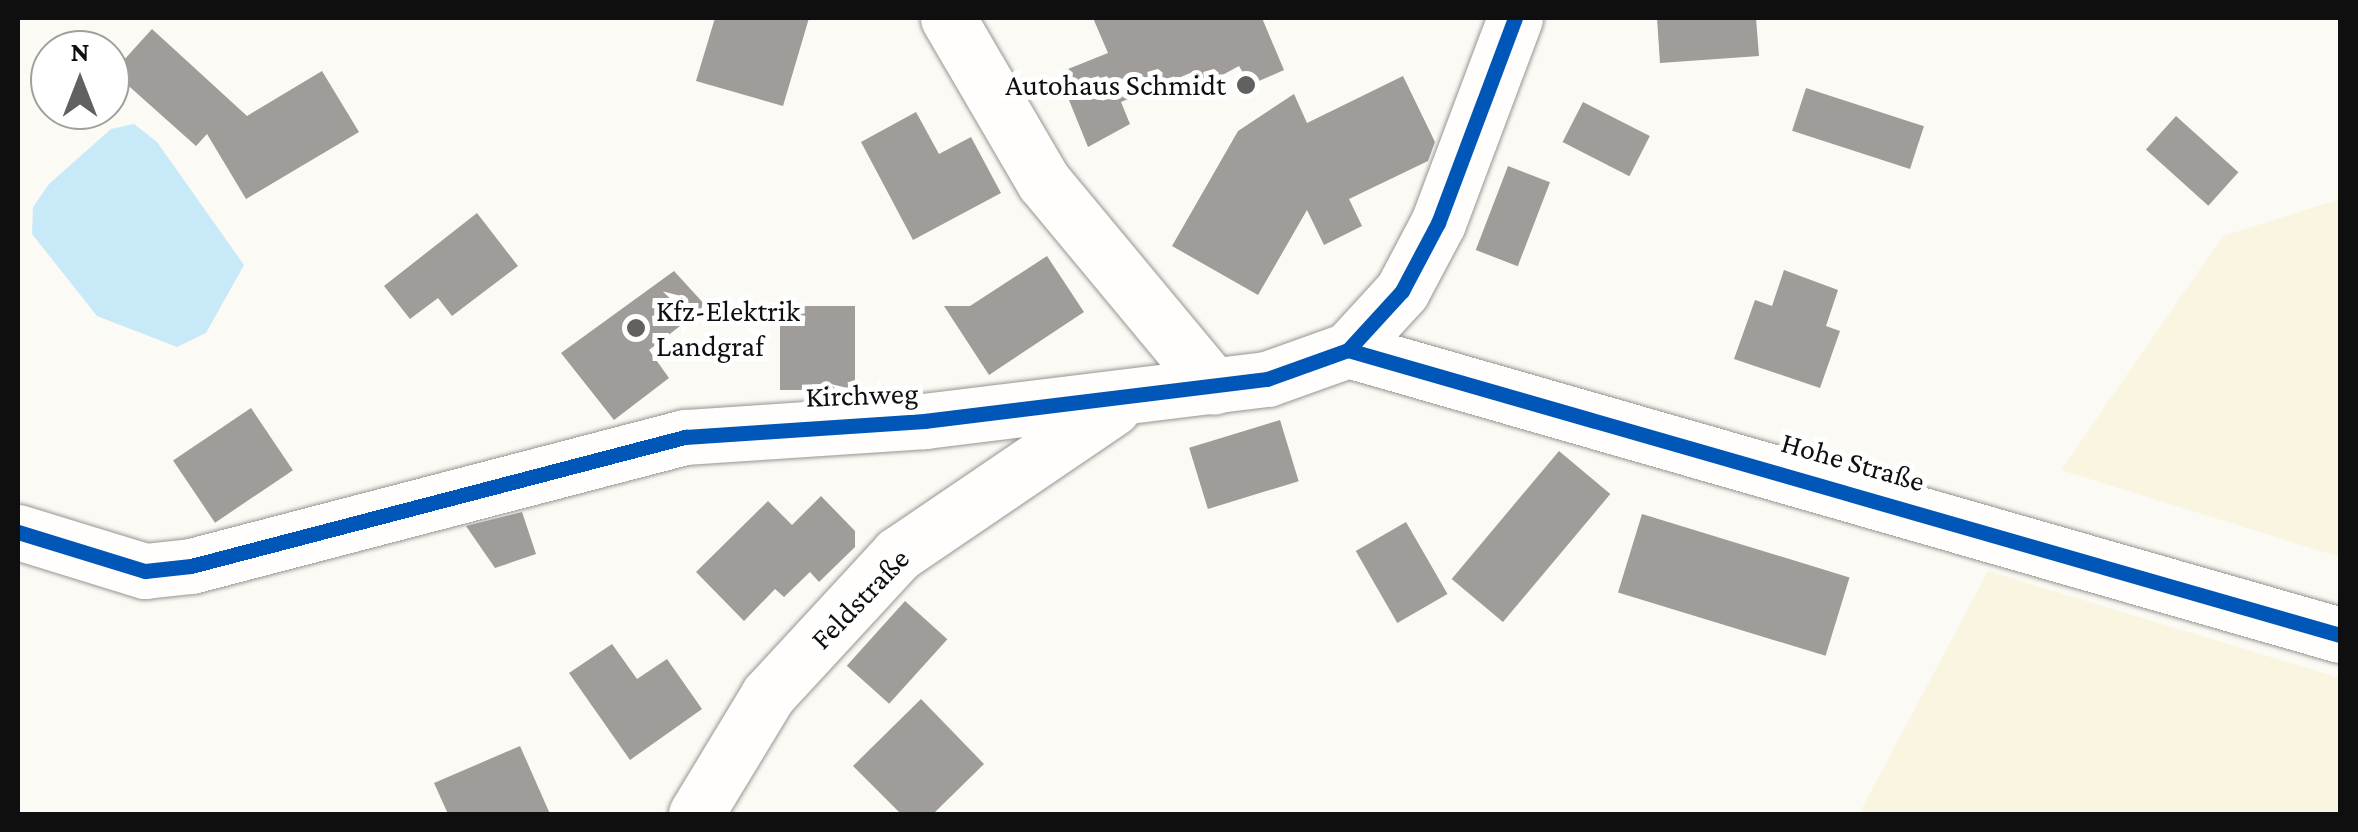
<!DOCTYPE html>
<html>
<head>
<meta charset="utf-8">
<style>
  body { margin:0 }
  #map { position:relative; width:2358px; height:832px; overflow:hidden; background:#fcfaf4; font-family:"Crimson Pro",serif }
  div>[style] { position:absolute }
  .farmland>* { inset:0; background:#f9f5e0 }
  .water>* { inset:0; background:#c8eaf8 }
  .building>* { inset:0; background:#9f9c99; transform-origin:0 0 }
  .roads { filter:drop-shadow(0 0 2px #969592) drop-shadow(0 0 2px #969592) }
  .minor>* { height:55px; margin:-27.5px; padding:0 27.5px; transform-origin:27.5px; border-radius:27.5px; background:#fffefd }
  .cycleway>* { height:15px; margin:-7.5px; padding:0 7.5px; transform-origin:7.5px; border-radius:7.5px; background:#0057b8 }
  .dots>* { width:28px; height:28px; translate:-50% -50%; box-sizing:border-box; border:5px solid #fff; border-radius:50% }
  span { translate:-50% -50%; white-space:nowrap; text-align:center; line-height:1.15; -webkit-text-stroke:10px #fff; paint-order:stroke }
  .poi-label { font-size:30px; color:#0f0f0f }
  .right { translate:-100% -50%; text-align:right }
  .left { translate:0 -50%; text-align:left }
  .street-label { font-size:30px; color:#0f0f0f }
  .frame { position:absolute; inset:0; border:20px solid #0f0f0f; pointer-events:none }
  .north { position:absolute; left:30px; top:30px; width:100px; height:100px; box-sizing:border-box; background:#fff; border:2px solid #9f9f9f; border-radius:50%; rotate:0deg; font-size:28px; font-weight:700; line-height:40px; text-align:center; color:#0f0f0f }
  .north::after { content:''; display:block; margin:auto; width:35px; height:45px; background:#62615f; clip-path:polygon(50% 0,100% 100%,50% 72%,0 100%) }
</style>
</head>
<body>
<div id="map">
  <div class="farmland">
    <i style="clip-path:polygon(2340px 199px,2340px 557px,2061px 470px,2223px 236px)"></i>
    <i style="clip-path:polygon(1988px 571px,2340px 678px,2340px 814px,1859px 814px)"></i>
  </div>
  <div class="water">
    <i style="clip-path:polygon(134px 124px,157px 142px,244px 265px,206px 333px,177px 347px,97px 316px,32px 234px,33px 207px,49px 184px,111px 129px)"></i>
  </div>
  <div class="building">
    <i style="clip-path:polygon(715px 18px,809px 18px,783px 106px,696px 81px)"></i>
    <i style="clip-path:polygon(1093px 18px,1262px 18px,1284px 70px,1250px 85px,1239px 66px,1202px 86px,1195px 71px,1121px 102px,1130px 124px,1088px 147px,1058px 73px,1108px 53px)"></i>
    <i style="clip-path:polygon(1657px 18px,1756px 18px,1759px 56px,1660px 63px)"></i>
    <i style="clip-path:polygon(152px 29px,247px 116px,322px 71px,359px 132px,246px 199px,207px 134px,196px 146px,113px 72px)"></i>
    <i style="clip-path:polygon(1403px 76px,1435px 142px,1428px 161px,1349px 199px,1362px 226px,1324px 245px,1307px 210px,1258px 295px,1172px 246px,1238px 131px,1294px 94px,1307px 123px)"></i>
    <i style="left:1806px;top:88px;width:124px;height:45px;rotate:18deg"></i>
    <i style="left:1583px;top:102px;width:75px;height:45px;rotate:27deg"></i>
    <i style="clip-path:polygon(916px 112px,939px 154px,971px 137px,1001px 193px,913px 240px,861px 142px)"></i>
    <i style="left:2176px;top:116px;width:84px;height:45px;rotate:42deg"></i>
    <i style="left:1508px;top:166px;width:45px;height:90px;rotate:21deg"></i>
    <i style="clip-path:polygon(477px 213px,518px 266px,452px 316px,438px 298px,410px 319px,384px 286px)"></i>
    <i style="clip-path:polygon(1047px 256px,1084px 312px,989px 375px,944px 306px,970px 306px)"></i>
    <i style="clip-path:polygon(1784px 270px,1838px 290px,1826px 326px,1840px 331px,1820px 388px,1734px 359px,1755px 300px,1772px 306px)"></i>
    <i style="clip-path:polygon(674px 271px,706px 306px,649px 350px,669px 378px,614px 420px,561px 353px)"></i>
    <i style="left:780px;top:306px;width:75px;height:84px"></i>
    <i style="left:251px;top:408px;width:75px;height:94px;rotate:56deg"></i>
    <i style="left:1280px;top:420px;width:64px;height:95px;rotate:73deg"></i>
    <i style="left:1559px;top:451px;width:67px;height:167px;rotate:40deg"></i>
    <i style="clip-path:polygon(821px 496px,855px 531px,855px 547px,819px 582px,810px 572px,784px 597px,775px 589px,744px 621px,696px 572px,768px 501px,792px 525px)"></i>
    <i style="clip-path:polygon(522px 512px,536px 554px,495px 568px,466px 526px)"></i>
    <i style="left:1642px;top:514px;width:217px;height:82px;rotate:17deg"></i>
    <i style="left:1406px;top:522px;width:83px;height:58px;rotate:60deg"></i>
    <i style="left:905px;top:601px;width:57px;height:87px;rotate:42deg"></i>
    <i style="clip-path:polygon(612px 644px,637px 679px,667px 659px,702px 709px,630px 760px,569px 673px)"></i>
    <i style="clip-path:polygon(921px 699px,984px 764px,933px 814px,901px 814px,853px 766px)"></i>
    <i style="clip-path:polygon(520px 746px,550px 814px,448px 814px,434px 783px)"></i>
  </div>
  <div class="roads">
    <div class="minor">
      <i style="left:948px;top:18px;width:190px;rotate:59.7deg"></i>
      <i style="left:1044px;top:182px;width:266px;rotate:50.3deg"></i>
      <i style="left:1348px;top:350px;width:1032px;rotate:16.03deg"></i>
      <i style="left:18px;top:532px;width:133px;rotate:17.1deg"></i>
      <i style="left:145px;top:571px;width:46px;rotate:-6.2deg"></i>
      <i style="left:191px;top:566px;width:511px;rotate:-14.64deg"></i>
      <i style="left:685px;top:437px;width:240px;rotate:-3.8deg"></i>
      <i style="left:924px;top:421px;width:346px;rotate:-7deg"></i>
      <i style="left:1267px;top:379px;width:86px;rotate:-19.7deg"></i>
      <i style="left:1348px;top:350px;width:80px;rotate:-47.5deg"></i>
      <i style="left:1402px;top:291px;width:77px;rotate:-62.1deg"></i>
      <i style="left:1438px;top:223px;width:219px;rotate:-69.4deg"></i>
      <i style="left:696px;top:814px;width:139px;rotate:-58.8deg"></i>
      <i style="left:768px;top:695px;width:192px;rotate:-47.3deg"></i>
      <i style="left:898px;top:554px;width:260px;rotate:-34.2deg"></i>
    </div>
  </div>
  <div class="cycleway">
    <i style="left:1348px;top:350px;width:1032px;rotate:16.03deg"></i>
    <i style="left:18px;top:532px;width:133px;rotate:17.1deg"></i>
    <i style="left:145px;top:571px;width:46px;rotate:-6.2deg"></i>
    <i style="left:191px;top:566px;width:511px;rotate:-14.64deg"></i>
    <i style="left:685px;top:437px;width:240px;rotate:-3.8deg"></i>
    <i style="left:924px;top:421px;width:346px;rotate:-7deg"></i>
    <i style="left:1267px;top:379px;width:86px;rotate:-19.7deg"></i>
    <i style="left:1348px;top:350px;width:80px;rotate:-47.5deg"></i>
    <i style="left:1402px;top:291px;width:77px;rotate:-62.1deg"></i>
    <i style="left:1438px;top:223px;width:219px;rotate:-69.4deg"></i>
  </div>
  <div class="dots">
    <i style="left:1246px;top:85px;background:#62615f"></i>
    <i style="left:636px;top:328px;background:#62615f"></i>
  </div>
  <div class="poi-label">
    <span class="right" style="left:1226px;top:85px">Autohaus Schmidt</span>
    <span class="left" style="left:656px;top:328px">Kfz-Elektrik<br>Landgraf</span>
  </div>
  <div class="street-label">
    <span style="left:862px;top:395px;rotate:-2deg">Kirchweg</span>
    <span style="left:1853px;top:462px;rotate:16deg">Hohe Straße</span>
    <span style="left:860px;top:599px;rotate:-46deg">Feldstraße</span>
  </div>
  <div class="frame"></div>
  <div class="north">N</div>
</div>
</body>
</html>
